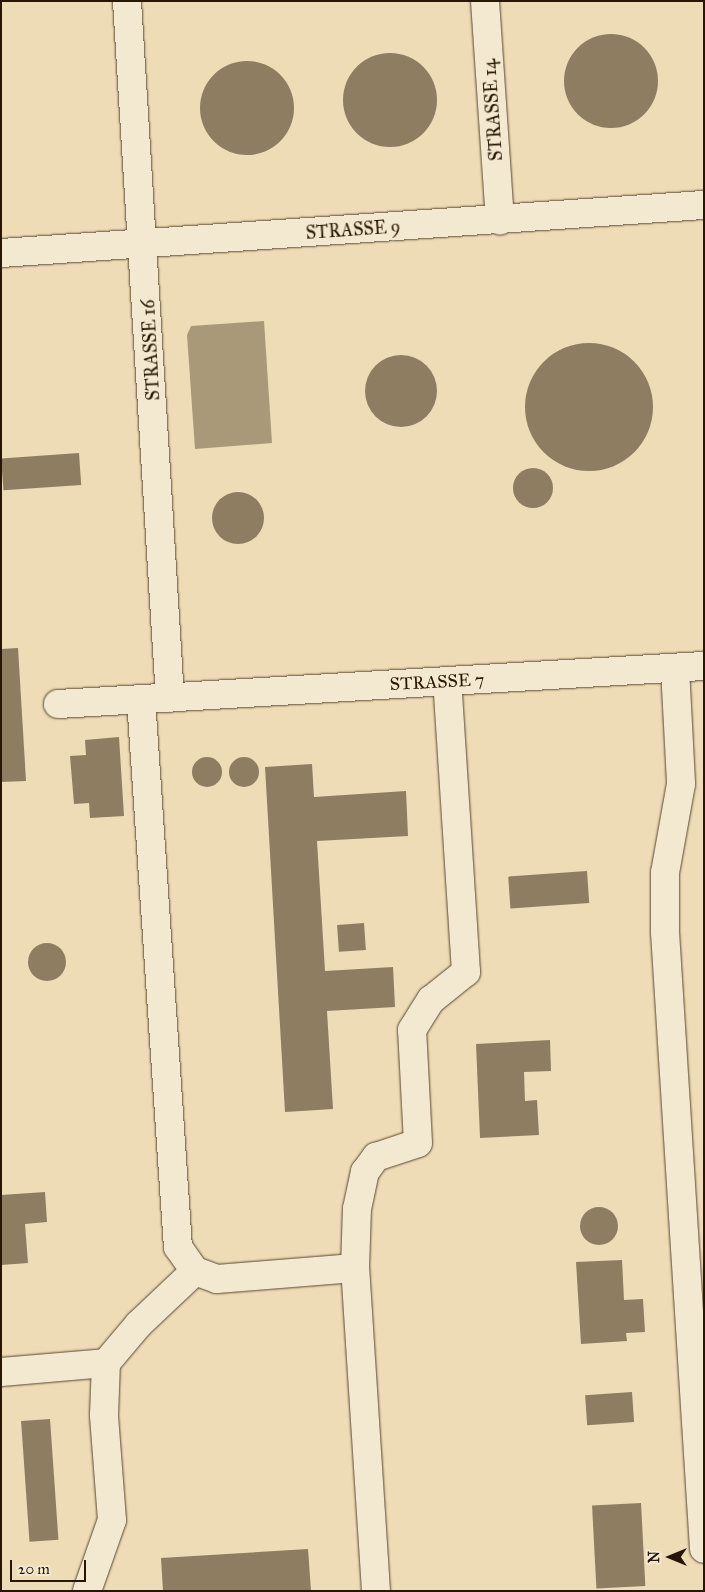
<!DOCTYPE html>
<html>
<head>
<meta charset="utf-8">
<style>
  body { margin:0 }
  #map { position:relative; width:705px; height:1592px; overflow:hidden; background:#eddcb6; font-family:"IM FELL Great Primer",serif }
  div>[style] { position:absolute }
  .water>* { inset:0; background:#aa9979 }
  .building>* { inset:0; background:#8e7d61; transform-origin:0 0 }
  .round { border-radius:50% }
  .roads { filter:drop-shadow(0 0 1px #584830) drop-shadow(0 0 1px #584830) }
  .minor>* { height:28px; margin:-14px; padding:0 14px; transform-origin:14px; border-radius:14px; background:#f3e8d0 }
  span { translate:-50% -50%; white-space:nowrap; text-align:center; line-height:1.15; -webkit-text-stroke:4.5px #f3e8d0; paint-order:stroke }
  .street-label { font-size:18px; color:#271604 }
  .frame { position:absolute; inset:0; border:2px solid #271604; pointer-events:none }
  .north { position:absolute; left:645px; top:1532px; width:50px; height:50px; -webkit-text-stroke:4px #f3e8d0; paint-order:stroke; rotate:270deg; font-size:14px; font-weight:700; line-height:20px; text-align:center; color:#271604 }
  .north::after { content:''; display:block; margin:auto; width:18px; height:22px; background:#271604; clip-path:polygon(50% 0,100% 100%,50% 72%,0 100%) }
  .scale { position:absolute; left:10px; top:1560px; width:76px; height:22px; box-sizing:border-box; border:2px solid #271604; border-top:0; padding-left:6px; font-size:15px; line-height:18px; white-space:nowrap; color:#271604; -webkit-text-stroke:4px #f3e8d0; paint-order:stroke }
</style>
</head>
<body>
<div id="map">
  <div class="water">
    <i style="clip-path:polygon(264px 321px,272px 443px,195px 449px,187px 335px,191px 326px)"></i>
  </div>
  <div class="building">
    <i class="round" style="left:564px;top:34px;width:94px;height:94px"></i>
    <i class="round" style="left:343px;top:53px;width:94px;height:94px"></i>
    <i class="round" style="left:200px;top:61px;width:94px;height:94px"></i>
    <i class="round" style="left:525px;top:343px;width:128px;height:128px"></i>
    <i class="round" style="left:365px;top:355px;width:72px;height:72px"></i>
    <i style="left:79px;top:453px;width:32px;height:78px;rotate:86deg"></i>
    <i class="round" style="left:513px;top:468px;width:40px;height:40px"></i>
    <i class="round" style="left:212px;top:492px;width:52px;height:52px"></i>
    <i style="clip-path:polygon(18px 648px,26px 781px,1px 782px,1px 649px)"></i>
    <i style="clip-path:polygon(119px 737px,124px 816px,90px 818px,89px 803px,74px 804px,70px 756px,86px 755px,85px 740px)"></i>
    <i class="round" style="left:229px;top:757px;width:30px;height:30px"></i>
    <i class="round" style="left:192px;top:757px;width:30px;height:30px"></i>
    <i style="clip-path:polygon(312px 764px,314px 797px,406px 791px,408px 836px,317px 841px,325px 971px,393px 967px,395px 1007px,327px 1011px,333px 1109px,285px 1112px,265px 767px)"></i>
    <i style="left:587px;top:871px;width:32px;height:79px;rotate:86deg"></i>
    <i style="left:364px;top:923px;width:27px;height:27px;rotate:86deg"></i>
    <i class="round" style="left:28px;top:943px;width:38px;height:38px"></i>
    <i style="clip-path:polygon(550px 1040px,551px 1071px,524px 1072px,525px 1101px,537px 1100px,539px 1135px,480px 1138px,476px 1044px)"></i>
    <i style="clip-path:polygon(45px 1192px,47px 1222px,25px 1224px,28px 1263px,1px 1265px,1px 1195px)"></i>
    <i class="round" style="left:580px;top:1207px;width:38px;height:38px"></i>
    <i style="clip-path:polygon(622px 1260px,624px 1300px,643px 1299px,645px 1332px,626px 1333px,627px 1341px,581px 1344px,576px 1262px)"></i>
    <i style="left:632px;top:1392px;width:30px;height:47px;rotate:86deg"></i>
    <i style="left:50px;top:1419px;width:121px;height:29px;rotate:86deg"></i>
    <i style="left:641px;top:1503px;width:83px;height:49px;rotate:87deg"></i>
    <i style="clip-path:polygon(308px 1549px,311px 1591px,163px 1591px,161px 1558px)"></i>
  </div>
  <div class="roads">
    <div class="minor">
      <i style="left:127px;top:1px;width:698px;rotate:86.47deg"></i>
      <i style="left:485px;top:1px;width:220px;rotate:86.1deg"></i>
      <i style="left:1px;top:253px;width:705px;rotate:-3.91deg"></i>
      <i style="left:675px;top:668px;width:116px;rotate:87deg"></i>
      <i style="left:681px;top:784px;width:90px;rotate:100.2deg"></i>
      <i style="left:665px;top:873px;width:59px;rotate:90deg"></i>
      <i style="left:665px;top:932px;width:618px;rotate:86.38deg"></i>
      <i style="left:141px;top:699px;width:549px;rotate:86.14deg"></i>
      <i style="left:178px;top:1247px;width:29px;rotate:55deg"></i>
      <i style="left:195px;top:1271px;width:23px;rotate:20deg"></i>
      <i style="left:217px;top:1279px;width:138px;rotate:-4.6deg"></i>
      <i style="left:58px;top:704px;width:647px;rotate:-3.37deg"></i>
      <i style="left:1px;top:1372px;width:105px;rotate:-4.9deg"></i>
      <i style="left:87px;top:1591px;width:75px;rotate:-70.6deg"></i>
      <i style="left:112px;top:1520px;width:105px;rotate:-94.4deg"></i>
      <i style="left:104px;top:1415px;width:52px;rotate:-87.8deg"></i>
      <i style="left:106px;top:1363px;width:51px;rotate:-49.8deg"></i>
      <i style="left:139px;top:1324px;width:77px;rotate:-43.4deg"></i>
      <i style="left:376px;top:1591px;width:324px;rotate:-93.7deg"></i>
      <i style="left:355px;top:1268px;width:59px;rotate:-88.1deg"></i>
      <i style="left:357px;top:1209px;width:38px;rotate:-78deg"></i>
      <i style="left:365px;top:1172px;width:19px;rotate:-54deg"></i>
      <i style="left:376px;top:1157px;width:44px;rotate:-18.4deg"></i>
      <i style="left:418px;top:1143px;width:113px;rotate:-93deg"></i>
      <i style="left:412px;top:1030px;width:36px;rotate:-58deg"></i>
      <i style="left:431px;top:1000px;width:45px;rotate:-38.7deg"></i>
      <i style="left:466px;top:972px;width:291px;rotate:-93.7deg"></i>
    </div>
  </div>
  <div class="street-label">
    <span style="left:493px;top:110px;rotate:-94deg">STRASSE 14</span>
    <span style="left:353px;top:230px;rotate:-4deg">STRASSE 9</span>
    <span style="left:151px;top:350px;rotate:-93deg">STRASSE 16</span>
    <span style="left:437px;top:682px;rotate:-3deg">STRASSE 7</span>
  </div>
  <div class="frame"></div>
  <div class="north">N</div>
  <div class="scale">20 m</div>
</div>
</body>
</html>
